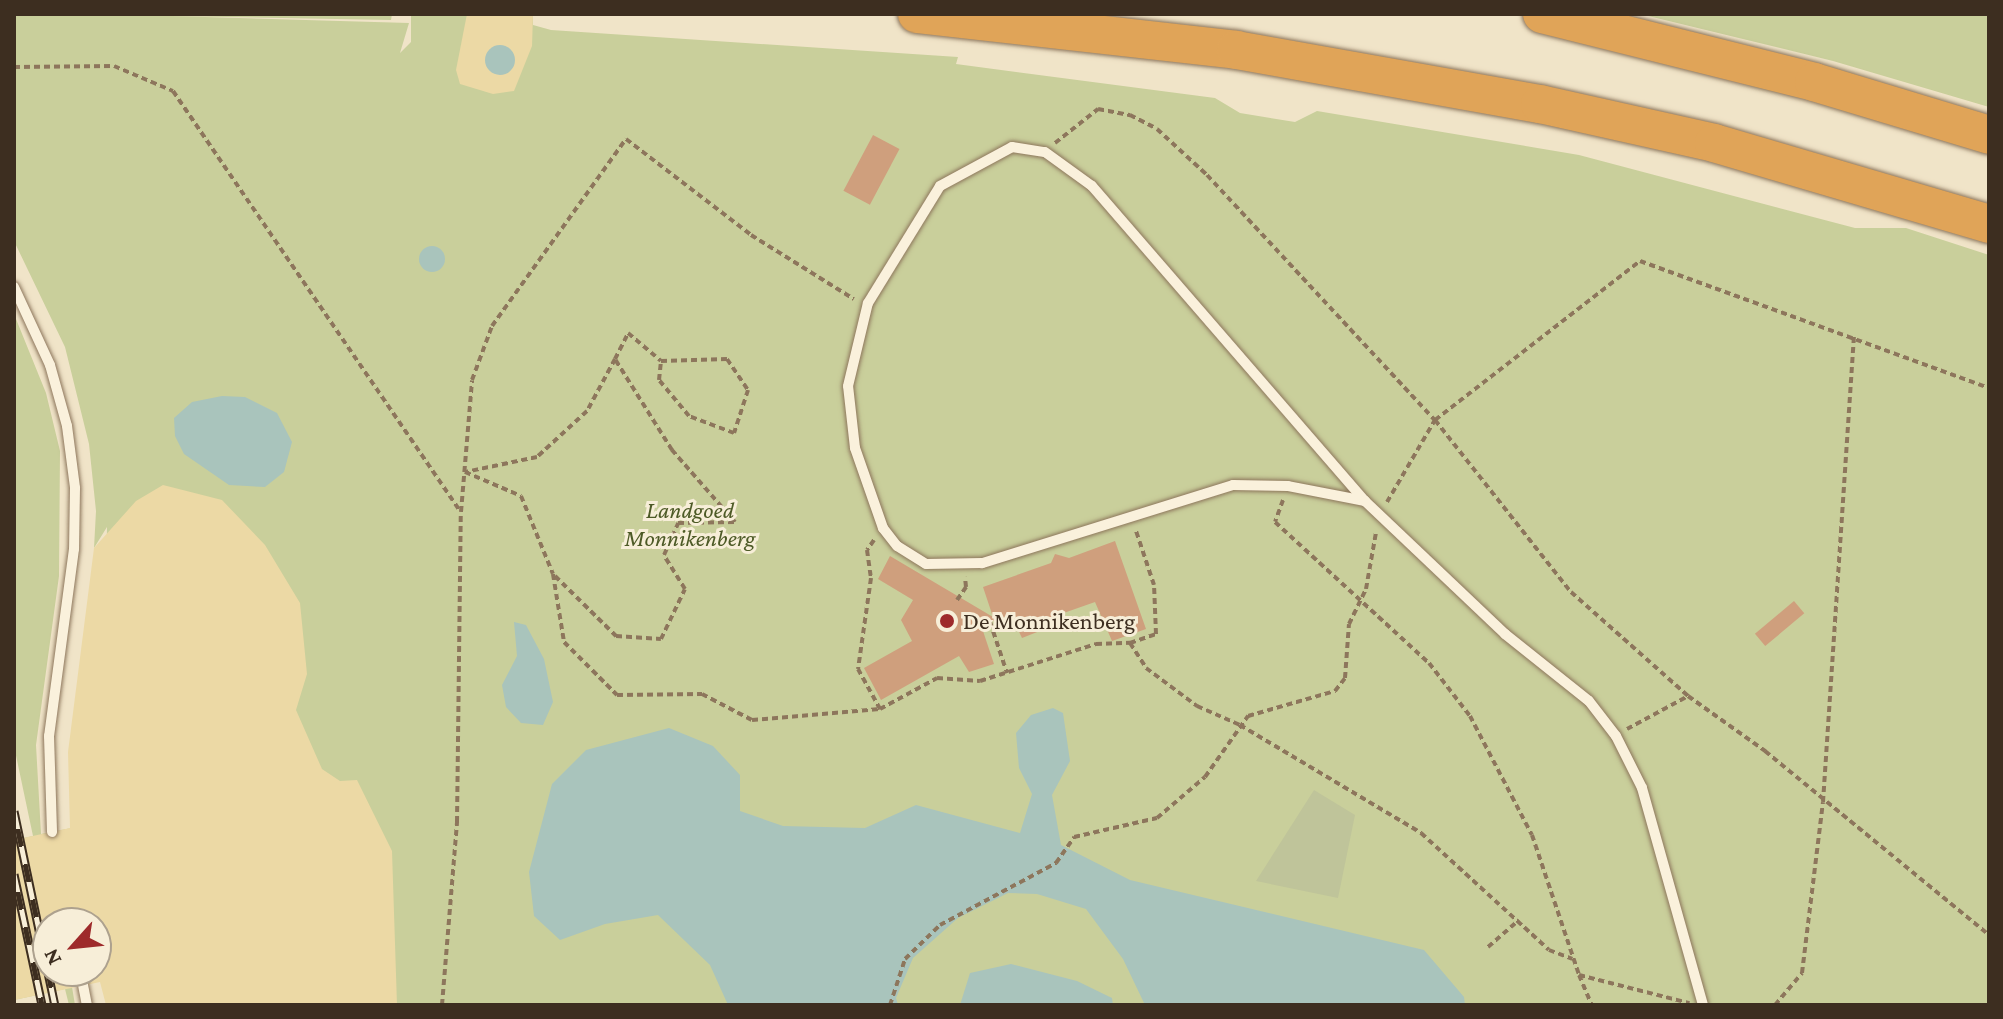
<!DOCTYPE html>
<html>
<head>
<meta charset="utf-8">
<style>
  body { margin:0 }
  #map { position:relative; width:2003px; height:1019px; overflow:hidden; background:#f0e4c8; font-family:"Crimson Pro",serif }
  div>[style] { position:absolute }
  .green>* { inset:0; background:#c9cf9b }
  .sand>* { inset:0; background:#ecd9a5 }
  .cemetery>* { inset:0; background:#bfc49a }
  .water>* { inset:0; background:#a9c4bc }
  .round { border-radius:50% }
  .building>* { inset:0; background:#cf9f7d; transform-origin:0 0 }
  .path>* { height:4px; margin-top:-2px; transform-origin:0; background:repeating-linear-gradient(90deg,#8d765c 0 6px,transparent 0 10px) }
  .roads { filter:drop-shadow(0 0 2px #8d765c) drop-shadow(0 0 2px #8d765c) }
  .service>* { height:10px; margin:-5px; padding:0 5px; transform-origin:5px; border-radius:5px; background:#faf1dc }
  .motorway>* { height:38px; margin:-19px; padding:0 19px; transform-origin:19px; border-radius:19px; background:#e0a458 }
  .rail>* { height:9px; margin-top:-4.5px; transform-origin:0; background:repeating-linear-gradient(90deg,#f7eed8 0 18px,#3d2e20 0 36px); box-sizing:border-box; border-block:2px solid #3d2e20 }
  .dots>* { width:22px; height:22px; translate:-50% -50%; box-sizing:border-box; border:4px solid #f7eed8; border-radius:50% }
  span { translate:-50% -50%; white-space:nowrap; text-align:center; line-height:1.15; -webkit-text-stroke:6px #f7eed8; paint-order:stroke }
  .park-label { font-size:24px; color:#4d5a26; font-style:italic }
  .poi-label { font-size:24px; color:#3d2e20 }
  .left { translate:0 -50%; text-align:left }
  .frame { position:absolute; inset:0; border:16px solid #3d2e20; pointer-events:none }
  .north { position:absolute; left:32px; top:907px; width:80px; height:80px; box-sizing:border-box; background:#f7eed8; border:2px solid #ada18e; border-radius:50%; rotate:243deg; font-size:22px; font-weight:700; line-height:32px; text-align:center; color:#3d2e20 }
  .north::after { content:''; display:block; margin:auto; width:28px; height:36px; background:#9e2a2b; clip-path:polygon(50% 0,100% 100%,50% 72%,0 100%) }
</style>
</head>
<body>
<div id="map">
  <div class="green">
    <i style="clip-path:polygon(evenodd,14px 14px,392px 14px,391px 20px,171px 16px,409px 23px,400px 53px,411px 42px,411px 14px,533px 14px,533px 25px,551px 30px,958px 57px,956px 64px,1215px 98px,1240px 113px,1295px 122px,1317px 111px,1579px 155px,1855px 228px,1906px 228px,1989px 255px,1989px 1005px,148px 1005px,133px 974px,72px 987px,75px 1005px,69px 1005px,65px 989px,14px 1000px,14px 840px,33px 836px,14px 746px,14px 314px,46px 393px,60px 451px,59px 576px,36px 745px,41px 834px,102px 822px,107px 527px,94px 548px,96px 511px,89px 444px,65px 347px,14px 241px,14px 14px,48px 923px,96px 923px,96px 971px,48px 971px,48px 923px)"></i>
    <i style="clip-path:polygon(1640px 14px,1989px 14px,1989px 107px,1833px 61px)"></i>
  </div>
  <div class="sand">
    <i style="clip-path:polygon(467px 14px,533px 14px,532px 46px,514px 91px,493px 94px,460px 84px,456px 70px)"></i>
    <i style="clip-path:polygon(evenodd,163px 485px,222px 500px,265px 545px,300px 603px,307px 674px,296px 710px,322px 769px,340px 781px,357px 780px,392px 851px,397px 1005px,106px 1005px,100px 982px,14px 1000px,14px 840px,70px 828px,68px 752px,94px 548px,136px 501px,163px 485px,48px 923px,96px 923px,96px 971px,48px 971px,48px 923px)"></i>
  </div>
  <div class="cemetery">
    <i style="clip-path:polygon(1314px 790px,1355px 815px,1338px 898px,1256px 881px)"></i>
  </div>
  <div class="water">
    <i class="round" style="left:485px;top:45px;width:30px;height:30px"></i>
    <i class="round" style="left:419px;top:246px;width:26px;height:26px"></i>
    <i style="clip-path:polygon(222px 396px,245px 397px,277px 413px,292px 442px,284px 472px,265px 487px,229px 485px,184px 454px,175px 436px,174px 418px,192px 402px)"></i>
    <i style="clip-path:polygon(514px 622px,526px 625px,544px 659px,553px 702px,543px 725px,521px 723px,506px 707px,502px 685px,517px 656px)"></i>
    <i style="clip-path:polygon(1053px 708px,1063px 713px,1070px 761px,1052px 795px,1061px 845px,1130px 880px,1424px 950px,1464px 997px,1465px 1005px,1145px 1005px,1123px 959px,1086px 909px,1037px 894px,1008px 893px,958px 918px,913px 958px,896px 998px,898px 1005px,728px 1005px,710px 965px,658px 915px,605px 924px,560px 940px,534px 916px,529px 872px,552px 784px,586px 750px,669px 728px,713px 746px,740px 775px,740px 811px,783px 826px,865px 828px,916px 805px,1020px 833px,1032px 794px,1019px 768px,1016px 733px,1031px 715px)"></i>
    <i style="clip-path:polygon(1011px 964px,1077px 981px,1112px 998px,1113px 1005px,960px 1005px,970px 973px)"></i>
  </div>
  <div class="building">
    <i style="left:873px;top:135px;width:30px;height:63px;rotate:28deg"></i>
    <i style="clip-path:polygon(1115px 541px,1146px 629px,1112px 641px,1095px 602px,1058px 615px,1060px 623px,1022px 638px,1011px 615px,981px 625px,994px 664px,969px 672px,959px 656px,881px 700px,864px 668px,912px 641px,901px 620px,913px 600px,878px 579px,890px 556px,993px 617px,983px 587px,1051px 563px,1055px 554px,1069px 558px)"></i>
    <i style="left:1794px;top:601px;width:16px;height:51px;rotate:50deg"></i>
  </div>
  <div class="path">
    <i style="left:14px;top:67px;width:100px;rotate:-0.6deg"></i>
    <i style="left:114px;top:66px;width:64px;rotate:23deg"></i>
    <i style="left:173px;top:91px;width:509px;rotate:55.65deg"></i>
    <i style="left:1055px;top:143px;width:55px;rotate:-38.3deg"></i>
    <i style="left:1098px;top:109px;width:33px;rotate:11deg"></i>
    <i style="left:1130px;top:115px;width:30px;rotate:27deg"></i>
    <i style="left:1157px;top:129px;width:68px;rotate:42.6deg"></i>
    <i style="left:1207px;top:175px;width:335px;rotate:47.1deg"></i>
    <i style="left:1435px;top:420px;width:219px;rotate:51.7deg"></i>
    <i style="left:1571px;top:592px;width:157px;rotate:41.6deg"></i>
    <i style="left:1688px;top:696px;width:95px;rotate:35.5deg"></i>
    <i style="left:1765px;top:751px;width:290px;rotate:39.4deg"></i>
    <i style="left:615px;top:359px;width:59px;rotate:118.3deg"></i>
    <i style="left:587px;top:411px;width:68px;rotate:137.4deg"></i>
    <i style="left:537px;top:457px;width:74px;rotate:168.2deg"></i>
    <i style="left:465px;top:472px;width:61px;rotate:23.2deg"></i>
    <i style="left:521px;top:496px;width:84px;rotate:67.7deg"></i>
    <i style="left:553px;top:574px;width:69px;rotate:80.8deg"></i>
    <i style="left:564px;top:642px;width:75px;rotate:45deg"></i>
    <i style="left:617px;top:695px;width:85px;rotate:-0.7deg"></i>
    <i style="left:702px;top:694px;width:56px;rotate:27.5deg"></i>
    <i style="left:752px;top:720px;width:128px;rotate:-4.9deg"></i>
    <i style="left:880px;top:709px;width:65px;rotate:-28.5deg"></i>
    <i style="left:937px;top:678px;width:43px;rotate:4deg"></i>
    <i style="left:980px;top:681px;width:122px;rotate:-17.7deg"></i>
    <i style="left:1096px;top:644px;width:34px;rotate:-2deg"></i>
    <i style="left:1130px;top:643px;width:30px;rotate:57deg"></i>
    <i style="left:1146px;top:668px;width:64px;rotate:36.7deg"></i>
    <i style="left:1197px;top:706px;width:47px;rotate:23.8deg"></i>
    <i style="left:1240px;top:725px;width:211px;rotate:30.8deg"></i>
    <i style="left:1421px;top:833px;width:173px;rotate:42.4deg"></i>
    <i style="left:1549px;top:950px;width:25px;rotate:21deg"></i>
    <i style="left:1283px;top:500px;width:23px;rotate:110deg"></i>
    <i style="left:1275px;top:522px;width:209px;rotate:42.5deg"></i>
    <i style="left:1429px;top:663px;width:67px;rotate:52.3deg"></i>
    <i style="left:1470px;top:716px;width:134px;rotate:62.5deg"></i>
    <i style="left:1532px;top:835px;width:148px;rotate:71.4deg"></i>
    <i style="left:1579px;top:975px;width:114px;rotate:14.3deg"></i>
    <i style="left:1387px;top:502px;width:95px;rotate:-59.7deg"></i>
    <i style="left:1435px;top:420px;width:259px;rotate:-37.8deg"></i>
    <i style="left:1640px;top:261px;width:371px;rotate:20deg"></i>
    <i style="left:874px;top:540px;width:12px;rotate:125deg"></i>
    <i style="left:867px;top:550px;width:28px;rotate:82deg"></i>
    <i style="left:871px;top:578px;width:92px;rotate:98.1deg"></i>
    <i style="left:858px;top:669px;width:46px;rotate:61.2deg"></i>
    <i style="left:555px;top:576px;width:86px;rotate:44.5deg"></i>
    <i style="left:616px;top:636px;width:45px;rotate:3.8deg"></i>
    <i style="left:661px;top:639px;width:55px;rotate:-64.4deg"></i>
    <i style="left:685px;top:589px;width:40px;rotate:-122deg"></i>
    <i style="left:664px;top:555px;width:35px;rotate:-66deg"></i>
    <i style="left:678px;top:523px;width:57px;rotate:-1deg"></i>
    <i style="left:735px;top:522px;width:96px;rotate:-131.2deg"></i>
    <i style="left:672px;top:450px;width:107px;rotate:-122.1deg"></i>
    <i style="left:615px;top:359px;width:29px;rotate:-63deg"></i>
    <i style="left:628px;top:333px;width:43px;rotate:40.3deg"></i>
    <i style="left:661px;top:361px;width:66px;rotate:-1.7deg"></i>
    <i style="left:727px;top:359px;width:37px;rotate:56deg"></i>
    <i style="left:748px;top:390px;width:45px;rotate:108deg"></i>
    <i style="left:734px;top:433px;width:48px;rotate:-159.3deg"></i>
    <i style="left:689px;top:416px;width:47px;rotate:-129.8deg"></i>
    <i style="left:659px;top:380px;width:19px;rotate:-84deg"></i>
    <i style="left:957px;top:600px;width:16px;rotate:-55deg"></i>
    <i style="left:966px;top:587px;width:10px;rotate:-96deg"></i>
    <i style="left:990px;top:622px;width:54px;rotate:71.6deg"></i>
    <i style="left:1130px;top:643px;width:28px;rotate:-19deg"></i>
    <i style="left:1156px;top:634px;width:49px;rotate:-92.3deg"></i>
    <i style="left:1154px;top:585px;width:57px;rotate:-108.4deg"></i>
    <i style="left:1627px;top:729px;width:69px;rotate:-28.4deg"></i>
    <i style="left:1488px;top:947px;width:41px;rotate:-41.1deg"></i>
    <i style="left:1579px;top:975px;width:33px;rotate:67deg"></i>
    <i style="left:442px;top:1005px;width:184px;rotate:-85.3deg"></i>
    <i style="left:457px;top:822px;width:310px;rotate:-89.3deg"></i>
    <i style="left:461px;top:512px;width:132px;rotate:-85.2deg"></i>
    <i style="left:472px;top:380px;width:58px;rotate:-69.7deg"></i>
    <i style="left:492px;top:326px;width:230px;rotate:-54.4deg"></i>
    <i style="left:626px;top:139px;width:158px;rotate:37.5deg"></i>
    <i style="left:751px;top:235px;width:121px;rotate:31.9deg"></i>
    <i style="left:890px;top:1005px;width:48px;rotate:-71.9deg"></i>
    <i style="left:905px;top:959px;width:49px;rotate:-44.2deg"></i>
    <i style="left:940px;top:925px;width:132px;rotate:-28.1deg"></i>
    <i style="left:1056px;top:863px;width:32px;rotate:-55deg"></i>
    <i style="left:1074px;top:837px;width:85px;rotate:-12.9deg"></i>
    <i style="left:1157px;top:818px;width:63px;rotate:-40.5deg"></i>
    <i style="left:1205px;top:777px;width:75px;rotate:-54.8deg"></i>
    <i style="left:1248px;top:716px;width:91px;rotate:-16deg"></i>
    <i style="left:1335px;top:691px;width:16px;rotate:-52deg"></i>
    <i style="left:1345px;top:678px;width:54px;rotate:-85.8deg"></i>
    <i style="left:1349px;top:624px;width:39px;rotate:-64deg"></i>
    <i style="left:1366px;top:589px;width:58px;rotate:-80deg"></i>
    <i style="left:1775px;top:1005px;width:42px;rotate:-49.8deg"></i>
    <i style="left:1802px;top:973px;width:172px;rotate:-83deg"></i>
    <i style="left:1823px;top:802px;width:467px;rotate:-86.2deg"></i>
  </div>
  <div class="roads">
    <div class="service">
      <i style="left:14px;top:287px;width:86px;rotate:65.2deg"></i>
      <i style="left:50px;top:365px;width:63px;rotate:74.4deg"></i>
      <i style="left:67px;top:426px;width:63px;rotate:82.6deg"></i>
      <i style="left:75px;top:488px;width:61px;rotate:90.9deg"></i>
      <i style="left:74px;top:549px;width:189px;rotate:97.6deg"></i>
      <i style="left:49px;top:736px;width:96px;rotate:88.2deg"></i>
      <i style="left:1365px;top:501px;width:78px;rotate:-169deg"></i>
      <i style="left:1288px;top:486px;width:55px;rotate:-179deg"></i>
      <i style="left:1233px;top:485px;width:263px;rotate:162.7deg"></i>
      <i style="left:982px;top:563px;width:56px;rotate:179deg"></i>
      <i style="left:926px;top:564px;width:34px;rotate:-148deg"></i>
      <i style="left:897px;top:546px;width:23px;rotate:-128deg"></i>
      <i style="left:883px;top:528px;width:85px;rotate:-109.3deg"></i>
      <i style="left:855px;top:448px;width:62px;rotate:-96.4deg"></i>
      <i style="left:848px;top:386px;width:85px;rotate:-76.5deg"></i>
      <i style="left:868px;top:303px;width:137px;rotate:-58.4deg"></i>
      <i style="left:940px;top:186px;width:82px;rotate:-28.4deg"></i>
      <i style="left:1012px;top:147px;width:33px;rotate:9deg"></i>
      <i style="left:1045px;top:152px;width:58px;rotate:35.9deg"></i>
      <i style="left:1092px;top:186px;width:417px;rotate:49.1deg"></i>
      <i style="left:1365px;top:501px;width:193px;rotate:43.5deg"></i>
      <i style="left:1505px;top:634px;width:107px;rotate:38.6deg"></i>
      <i style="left:1589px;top:701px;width:44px;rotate:52.4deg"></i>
      <i style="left:1616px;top:736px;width:58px;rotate:63.4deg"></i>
      <i style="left:1642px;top:788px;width:225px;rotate:74.3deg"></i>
      <i style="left:83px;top:985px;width:20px;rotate:79deg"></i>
    </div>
    <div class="motorway">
      <i style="left:917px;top:14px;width:321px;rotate:6.4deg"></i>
      <i style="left:1236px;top:50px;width:309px;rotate:10.1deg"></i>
      <i style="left:1540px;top:104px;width:178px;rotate:12.6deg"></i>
      <i style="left:1714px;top:143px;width:287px;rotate:16.4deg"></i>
      <i style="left:1542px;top:14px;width:280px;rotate:14deg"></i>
      <i style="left:1814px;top:82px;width:183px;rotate:16.8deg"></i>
    </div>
  </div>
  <div class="rail">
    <i style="left:14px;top:811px;width:198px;rotate:78.1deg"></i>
    <i style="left:14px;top:874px;width:134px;rotate:77.9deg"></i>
  </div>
  <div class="dots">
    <i style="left:947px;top:621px;background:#9e2a2b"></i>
  </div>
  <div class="park-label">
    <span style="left:690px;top:524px">Landgoed<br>Monnikenberg</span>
  </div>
  <div class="poi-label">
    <span class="left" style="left:963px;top:621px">De Monnikenberg</span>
  </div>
  <div class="frame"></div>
  <div class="north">N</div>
</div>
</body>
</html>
